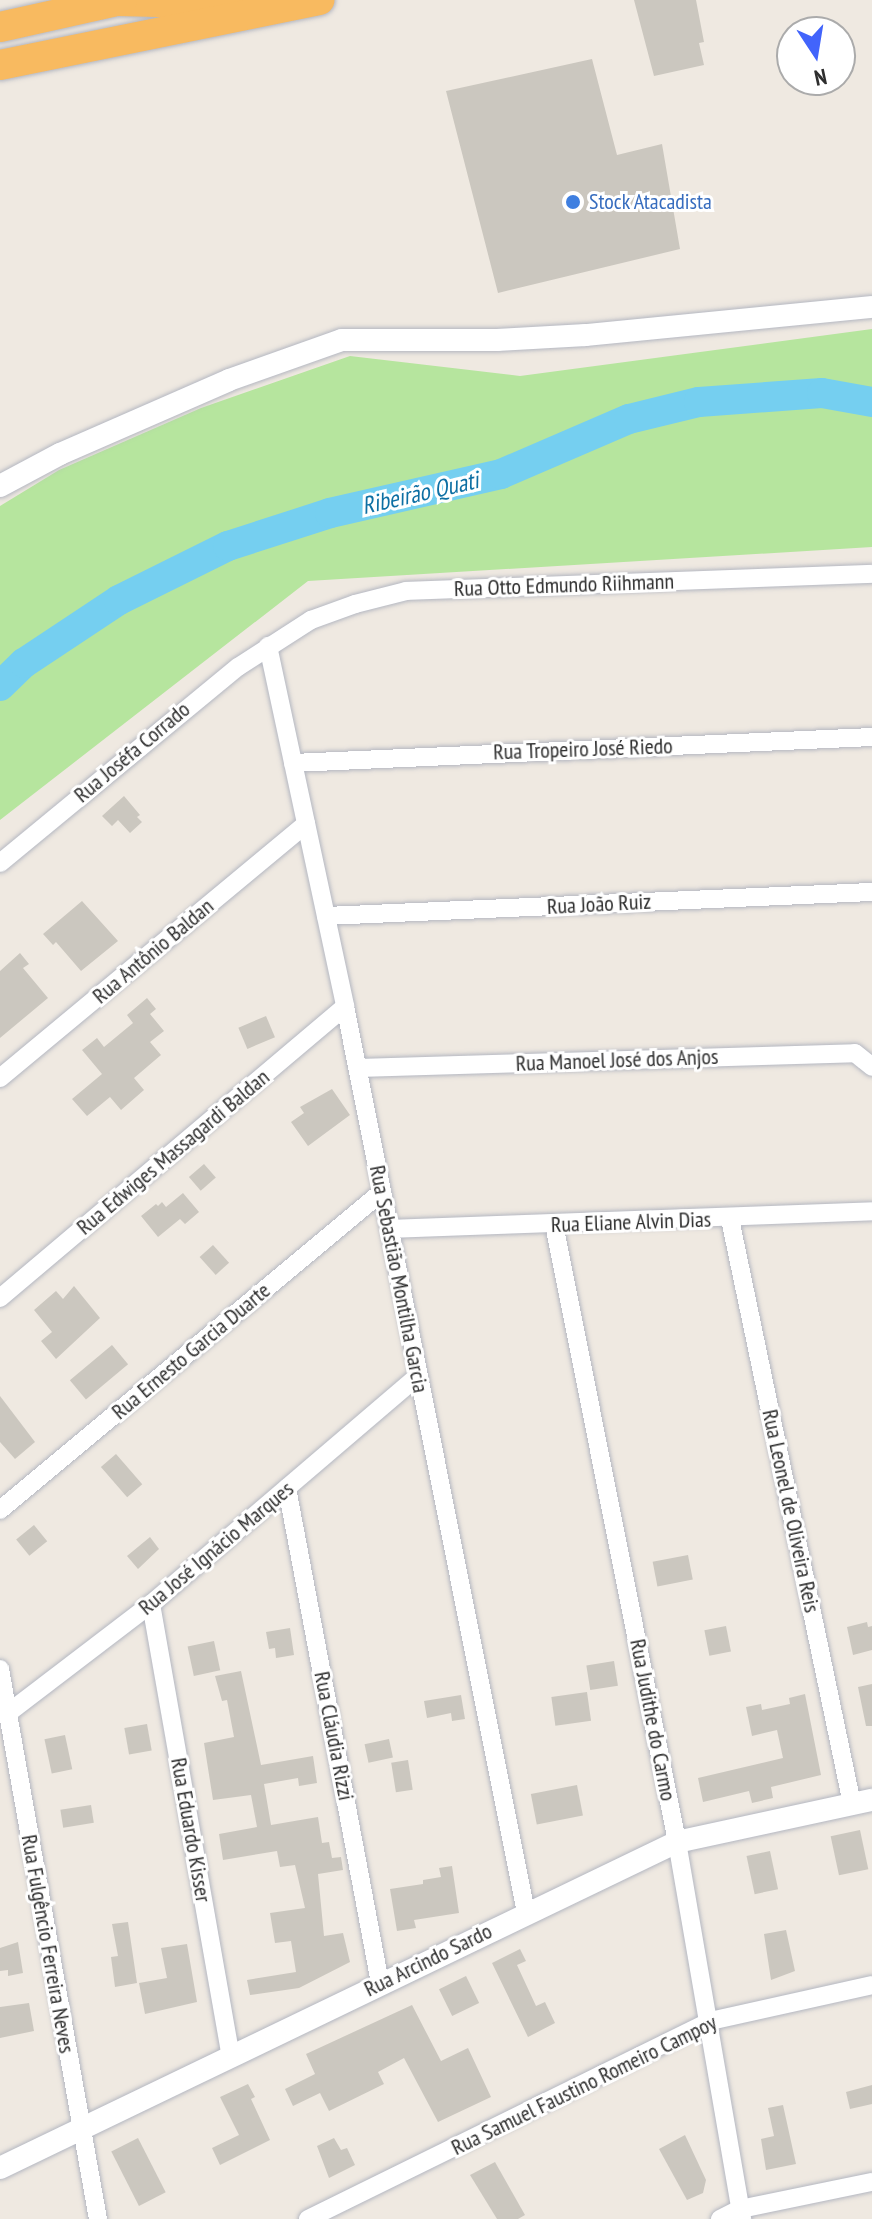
<!DOCTYPE html>
<html>
<head>
<meta charset="utf-8">
<style>
  body { margin:0 }
  #map { position:relative; width:872px; height:2219px; overflow:hidden; background:#efe9e1; font-family:"PT Sans Narrow",sans-serif }
  div>[style] { position:absolute }
  .green>* { inset:0; background:#b6e59e }
  .river>* { height:30px; margin:-15px; padding:0 15px; transform-origin:15px; border-radius:15px; background:#75cff0 }
  .building>* { inset:0; background:#cbc7bf; transform-origin:0 0 }
  .roads { filter:drop-shadow(0 0 2px #b4b7c1) drop-shadow(0 0 2px #b4b7c1) }
  .minor>* { height:18px; margin:-9px; padding:0 9px; transform-origin:9px; border-radius:9px; background:#fff }
  .tertiary>* { height:22px; margin:-11px; padding:0 11px; transform-origin:11px; border-radius:11px; background:#fff }
  .trunk>* { height:30px; margin:-15px; padding:0 15px; transform-origin:15px; border-radius:15px; background:#f8ba60 }
  .dots>* { width:22px; height:22px; translate:-50% -50%; box-sizing:border-box; border:4px solid #fff; border-radius:50% }
  span { translate:-50% -50%; white-space:nowrap; text-align:center; line-height:1.15; -webkit-text-stroke:6px #fff; paint-order:stroke }
  .shop-label { font-size:22px; color:#366cbe }
  .left { translate:0 -50%; text-align:left }
  .street-label { font-size:22px; color:#2e2e2e }
  .water-label { font-size:24px; color:#0d6fa3; font-style:italic }
  .north { position:absolute; left:776px; top:16px; width:80px; height:80px; box-sizing:border-box; background:#fff; border:2px solid #ababab; border-radius:50%; rotate:168deg; font-size:22px; font-weight:700; line-height:32px; text-align:center; color:#2e2e2e }
  .north::after { content:''; display:block; margin:auto; width:28px; height:36px; background:#4264fb; clip-path:polygon(50% 0,100% 100%,50% 72%,0 100%) }
</style>
</head>
<body>
<div id="map">
  <div class="green">
    <i style="clip-path:polygon(872px 329px,872px 547px,308px 581px,0 820px,0 506px,59px 470px,201px 408px,350px 356px,520px 376px)"></i>
  </div>
  <div class="river">
    <i style="left:0;top:686px;width:33px;rotate:-44deg"></i>
    <i style="left:24px;top:663px;width:114px;rotate:-33.6deg"></i>
    <i style="left:119px;top:600px;width:122px;rotate:-26.4deg"></i>
    <i style="left:228px;top:546px;width:107px;rotate:-17.9deg"></i>
    <i style="left:330px;top:513px;width:175px;rotate:-12.8deg"></i>
    <i style="left:501px;top:474px;width:139px;rotate:-23.3deg"></i>
    <i style="left:629px;top:419px;width:72px;rotate:-13.7deg"></i>
    <i style="left:699px;top:402px;width:123px;rotate:-4.2deg"></i>
    <i style="left:822px;top:393px;width:51px;rotate:10.2deg"></i>
  </div>
  <div class="building">
    <i style="clip-path:polygon(634px 0,696px 0,704px 42px,699px 43px,704px 65px,654px 76px)"></i>
    <i style="clip-path:polygon(592px 59px,617px 155px,662px 144px,680px 249px,498px 293px,446px 91px)"></i>
    <i style="clip-path:polygon(124px 796px,140px 815px,137px 817px,142px 822px,130px 833px,118px 820px,112px 826px,102px 816px)"></i>
    <i style="clip-path:polygon(82px 901px,118px 941px,81px 971px,56px 942px,53px 945px,43px 934px)"></i>
    <i style="clip-path:polygon(20px 953px,29px 964px,23px 968px,48px 998px,0 1038px,0 971px)"></i>
    <i style="clip-path:polygon(147px 998px,156px 1009px,150px 1014px,164px 1031px,150px 1042px,161px 1055px,134px 1078px,144px 1090px,121px 1110px,110px 1097px,87px 1116px,72px 1099px,102px 1074px,82px 1050px,97px 1038px,104px 1047px,133px 1023px,127px 1015px)"></i>
    <i style="left:266px;top:1016px;width:23px;height:30px;rotate:67deg"></i>
    <i style="clip-path:polygon(332px 1089px,350px 1115px,308px 1146px,291px 1122px,304px 1113px,300px 1107px)"></i>
    <i style="left:204px;top:1164px;width:18px;height:20px;rotate:49deg"></i>
    <i style="clip-path:polygon(183px 1193px,199px 1212px,185px 1224px,180px 1219px,158px 1237px,141px 1216px,156px 1204px,158px 1206px,162px 1202px,166px 1207px)"></i>
    <i style="left:213px;top:1245px;width:24px;height:18px;rotate:48deg"></i>
    <i style="clip-path:polygon(74px 1286px,100px 1318px,56px 1359px,41px 1341px,52px 1332px,34px 1310px,56px 1291px,63px 1299px)"></i>
    <i style="left:112px;top:1345px;width:25px;height:55px;rotate:50deg"></i>
    <i style="clip-path:polygon(0 1396px,35px 1442px,15px 1459px,0 1442px)"></i>
    <i style="left:116px;top:1454px;width:40px;height:20px;rotate:49deg"></i>
    <i style="left:34px;top:1525px;width:21px;height:23px;rotate:51deg"></i>
    <i style="clip-path:polygon(150px 1537px,159px 1549px,138px 1569px,127px 1556px)"></i>
    <i style="left:688px;top:1555px;width:25px;height:36px;rotate:79deg"></i>
    <i style="clip-path:polygon(867px 1622px,868px 1627px,872px 1626px,872px 1650px,853px 1655px,847px 1627px)"></i>
    <i style="left:726px;top:1626px;width:26px;height:22px;rotate:79deg"></i>
    <i style="clip-path:polygon(290px 1628px,294px 1655px,276px 1658px,275px 1648px,269px 1649px,266px 1632px)"></i>
    <i style="left:214px;top:1641px;width:30px;height:27px;rotate:78deg"></i>
    <i style="left:614px;top:1661px;width:25px;height:28px;rotate:81deg"></i>
    <i style="clip-path:polygon(241px 1671px,261px 1765px,313px 1756px,317px 1783px,299px 1786px,298px 1778px,264px 1784px,271px 1825px,318px 1817px,322px 1843px,329px 1842px,332px 1858px,341px 1857px,343px 1870px,318px 1874px,324px 1936px,343px 1933px,350px 1962px,299px 1988px,250px 1995px,247px 1980px,296px 1972px,291px 1941px,275px 1943px,270px 1913px,305px 1908px,295px 1865px,280px 1867px,277px 1851px,223px 1860px,219px 1834px,257px 1827px,251px 1795px,213px 1800px,204px 1743px,234px 1737px,227px 1700px,222px 1701px,215px 1676px)"></i>
    <i style="clip-path:polygon(872px 1684px,872px 1726px,866px 1726px,858px 1687px)"></i>
    <i style="left:587px;top:1692px;width:29px;height:36px;rotate:82deg"></i>
    <i style="clip-path:polygon(805px 1694px,821px 1775px,771px 1787px,773px 1798px,752px 1803px,749px 1791px,703px 1802px,698px 1778px,783px 1758px,777px 1730px,752px 1736px,746px 1707px,761px 1704px,762px 1710px,790px 1704px,789px 1698px)"></i>
    <i style="clip-path:polygon(461px 1695px,465px 1719px,452px 1721px,451px 1713px,427px 1718px,424px 1701px)"></i>
    <i style="left:147px;top:1724px;width:27px;height:23px;rotate:80deg"></i>
    <i style="left:65px;top:1735px;width:35px;height:21px;rotate:78deg"></i>
    <i style="left:389px;top:1739px;width:19px;height:25px;rotate:78deg"></i>
    <i style="left:408px;top:1760px;width:30px;height:17px;rotate:81deg"></i>
    <i style="left:577px;top:1785px;width:31px;height:47px;rotate:79deg"></i>
    <i style="left:91px;top:1805px;width:18px;height:31px;rotate:81deg"></i>
    <i style="left:860px;top:1830px;width:40px;height:30px;rotate:78deg"></i>
    <i style="left:770px;top:1851px;width:39px;height:24px;rotate:78deg"></i>
    <i style="clip-path:polygon(452px 1866px,459px 1913px,414px 1920px,416px 1928px,397px 1931px,390px 1889px,423px 1884px,423px 1880px,441px 1877px,439px 1868px)"></i>
    <i style="clip-path:polygon(128px 1922px,137px 1983px,115px 1987px,111px 1957px,118px 1956px,112px 1924px)"></i>
    <i style="clip-path:polygon(786px 1930px,795px 1971px,771px 1980px,764px 1934px)"></i>
    <i style="clip-path:polygon(18px 1942px,23px 1973px,8px 1976px,8px 1970px,0 1971px,0 1948px)"></i>
    <i style="clip-path:polygon(187px 1944px,197px 2002px,145px 2014px,139px 1983px,167px 1978px,161px 1948px)"></i>
    <i style="clip-path:polygon(520px 1949px,526px 1961px,517px 1965px,536px 2006px,545px 2002px,555px 2023px,528px 2037px,492px 1963px)"></i>
    <i style="left:466px;top:1976px;width:30px;height:30px;rotate:64deg"></i>
    <i style="clip-path:polygon(29px 2003px,34px 2031px,0 2038px,0 2007px)"></i>
    <i style="clip-path:polygon(412px 2005px,441px 2061px,468px 2048px,491px 2097px,438px 2122px,404px 2058px,378px 2072px,384px 2084px,329px 2111px,320px 2093px,293px 2106px,285px 2089px,315px 2074px,306px 2054px)"></i>
    <i style="clip-path:polygon(248px 2084px,255px 2097px,251px 2099px,270px 2140px,220px 2165px,212px 2148px,239px 2135px,220px 2097px)"></i>
    <i style="clip-path:polygon(872px 2085px,872px 2104px,850px 2109px,846px 2092px)"></i>
    <i style="clip-path:polygon(783px 2105px,796px 2164px,766px 2170px,761px 2139px,774px 2136px,768px 2108px)"></i>
    <i style="clip-path:polygon(685px 2135px,706px 2180px,703px 2193px,687px 2200px,659px 2149px)"></i>
    <i style="left:138px;top:2138px;width:61px;height:30px;rotate:63deg"></i>
    <i style="clip-path:polygon(334px 2138px,341px 2150px,347px 2148px,355px 2165px,329px 2178px,317px 2146px)"></i>
    <i style="clip-path:polygon(495px 2162px,525px 2215px,518px 2219px,497px 2219px,470px 2175px)"></i>
  </div>
  <div class="roads">
    <div class="minor">
      <i style="left:268px;top:646px;width:368px;rotate:77.9deg"></i>
      <i style="left:345px;top:1006px;width:925px;rotate:78.71deg"></i>
      <i style="left:293px;top:763px;width:580px;rotate:-2.57deg"></i>
      <i style="left:0;top:863px;width:308px;rotate:-39.5deg"></i>
      <i style="left:238px;top:667px;width:87px;rotate:-32.8deg"></i>
      <i style="left:311px;top:620px;width:47px;rotate:-20deg"></i>
      <i style="left:355px;top:604px;width:53px;rotate:-14.3deg"></i>
      <i style="left:406px;top:591px;width:466px;rotate:-2.1deg"></i>
      <i style="left:326px;top:916px;width:547px;rotate:-2.52deg"></i>
      <i style="left:358px;top:1068px;width:497px;rotate:-1.7deg"></i>
      <i style="left:855px;top:1053px;width:22px;rotate:39deg"></i>
      <i style="left:0;top:1078px;width:398px;rotate:-39.7deg"></i>
      <i style="left:730px;top:1219px;width:598px;rotate:78.22deg"></i>
      <i style="left:554px;top:1224px;width:630px;rotate:78.74deg"></i>
      <i style="left:677px;top:1842px;width:383px;rotate:80.2deg"></i>
      <i style="left:390px;top:1229px;width:482px;rotate:-2.1deg"></i>
      <i style="left:0;top:1298px;width:452px;rotate:-40.2deg"></i>
      <i style="left:287px;top:1488px;width:504px;rotate:79.36deg"></i>
      <i style="left:0;top:1510px;width:497px;rotate:-39.8deg"></i>
      <i style="left:151px;top:1604px;width:460px;rotate:80deg"></i>
      <i style="left:0;top:1669px;width:559px;rotate:79.9deg"></i>
      <i style="left:7px;top:1714px;width:181px;rotate:-37.4deg"></i>
      <i style="left:151px;top:1604px;width:351px;rotate:-40.5deg"></i>
      <i style="left:308px;top:2219px;width:448px;rotate:-26.2deg"></i>
      <i style="left:710px;top:2021px;width:166px;rotate:-12.5deg"></i>
      <i style="left:720px;top:2219px;width:22px;rotate:-27deg"></i>
      <i style="left:740px;top:2209px;width:135px;rotate:-11.6deg"></i>
    </div>
    <div class="tertiary">
      <i style="left:0;top:486px;width:68px;rotate:-28.1deg"></i>
      <i style="left:60px;top:454px;width:184px;rotate:-23.6deg"></i>
      <i style="left:229px;top:380px;width:120px;rotate:-19.5deg"></i>
      <i style="left:342px;top:340px;width:155px"></i>
      <i style="left:497px;top:340px;width:89px;rotate:-3.2deg"></i>
      <i style="left:586px;top:335px;width:287px;rotate:-5.6deg"></i>
      <i style="left:0;top:2168px;width:751px;rotate:-25.71deg"></i>
      <i style="left:677px;top:1842px;width:199px;rotate:-12.2deg"></i>
    </div>
    <div class="trunk">
      <i style="left:117px;top:1px;width:122px;rotate:1.4deg"></i>
      <i style="left:0;top:27px;width:125px;rotate:-12.5deg"></i>
      <i style="left:0;top:65px;width:326px;rotate:-11.5deg"></i>
    </div>
  </div>
  <div class="dots">
    <i style="left:573px;top:202px;background:#3f7fe0"></i>
  </div>
  <div class="shop-label">
    <span class="left" style="left:589px;top:202px">Stock Atacadista</span>
  </div>
  <div class="street-label">
    <span style="left:564px;top:585px;rotate:-2deg">Rua Otto Edmundo Riihmann</span>
    <span style="left:583px;top:749px;rotate:-2deg">Rua Tropeiro José Riedo</span>
    <span style="left:132px;top:752px;rotate:-40deg">Rua Joséfa Corrado</span>
    <span style="left:599px;top:904px;rotate:-3deg">Rua João Ruiz</span>
    <span style="left:153px;top:951px;rotate:-40deg">Rua Antônio Baldan</span>
    <span style="left:617px;top:1060px;rotate:-2deg">Rua Manoel José dos Anjos</span>
    <span style="left:173px;top:1152px;rotate:-40deg">Rua Edwiges Massagardi Baldan</span>
    <span style="left:631px;top:1222px;rotate:-2deg">Rua Eliane Alvin Dias</span>
    <span style="left:399px;top:1279px;rotate:79deg">Rua Sebastião Montilha Garcia</span>
    <span style="left:191px;top:1351px;rotate:-40deg">Rua Ernesto Garcia Duarte</span>
    <span style="left:791px;top:1511px;rotate:78deg">Rua Leonel de Oliveira Reis</span>
    <span style="left:216px;top:1548px;rotate:-40deg">Rua José Ignácio Marques</span>
    <span style="left:653px;top:1720px;rotate:79deg">Rua Judithe do Carmo</span>
    <span style="left:334px;top:1736px;rotate:79deg">Rua Cláudia Rizzi</span>
    <span style="left:191px;top:1830px;rotate:80deg">Rua Eduardo Kisser</span>
    <span style="left:48px;top:1944px;rotate:80deg">Rua Fulgêncio Ferreira Neves</span>
    <span style="left:428px;top:1960px;rotate:-26deg">Rua Arcindo Sardo</span>
    <span style="left:584px;top:2085px;rotate:-26deg">Rua Samuel Faustino Romeiro Campoy</span>
  </div>
  <div class="water-label">
    <span style="left:420px;top:493px;rotate:-13deg">Ribeirão Quati</span>
  </div>
  <div class="north">N</div>
</div>
</body>
</html>
